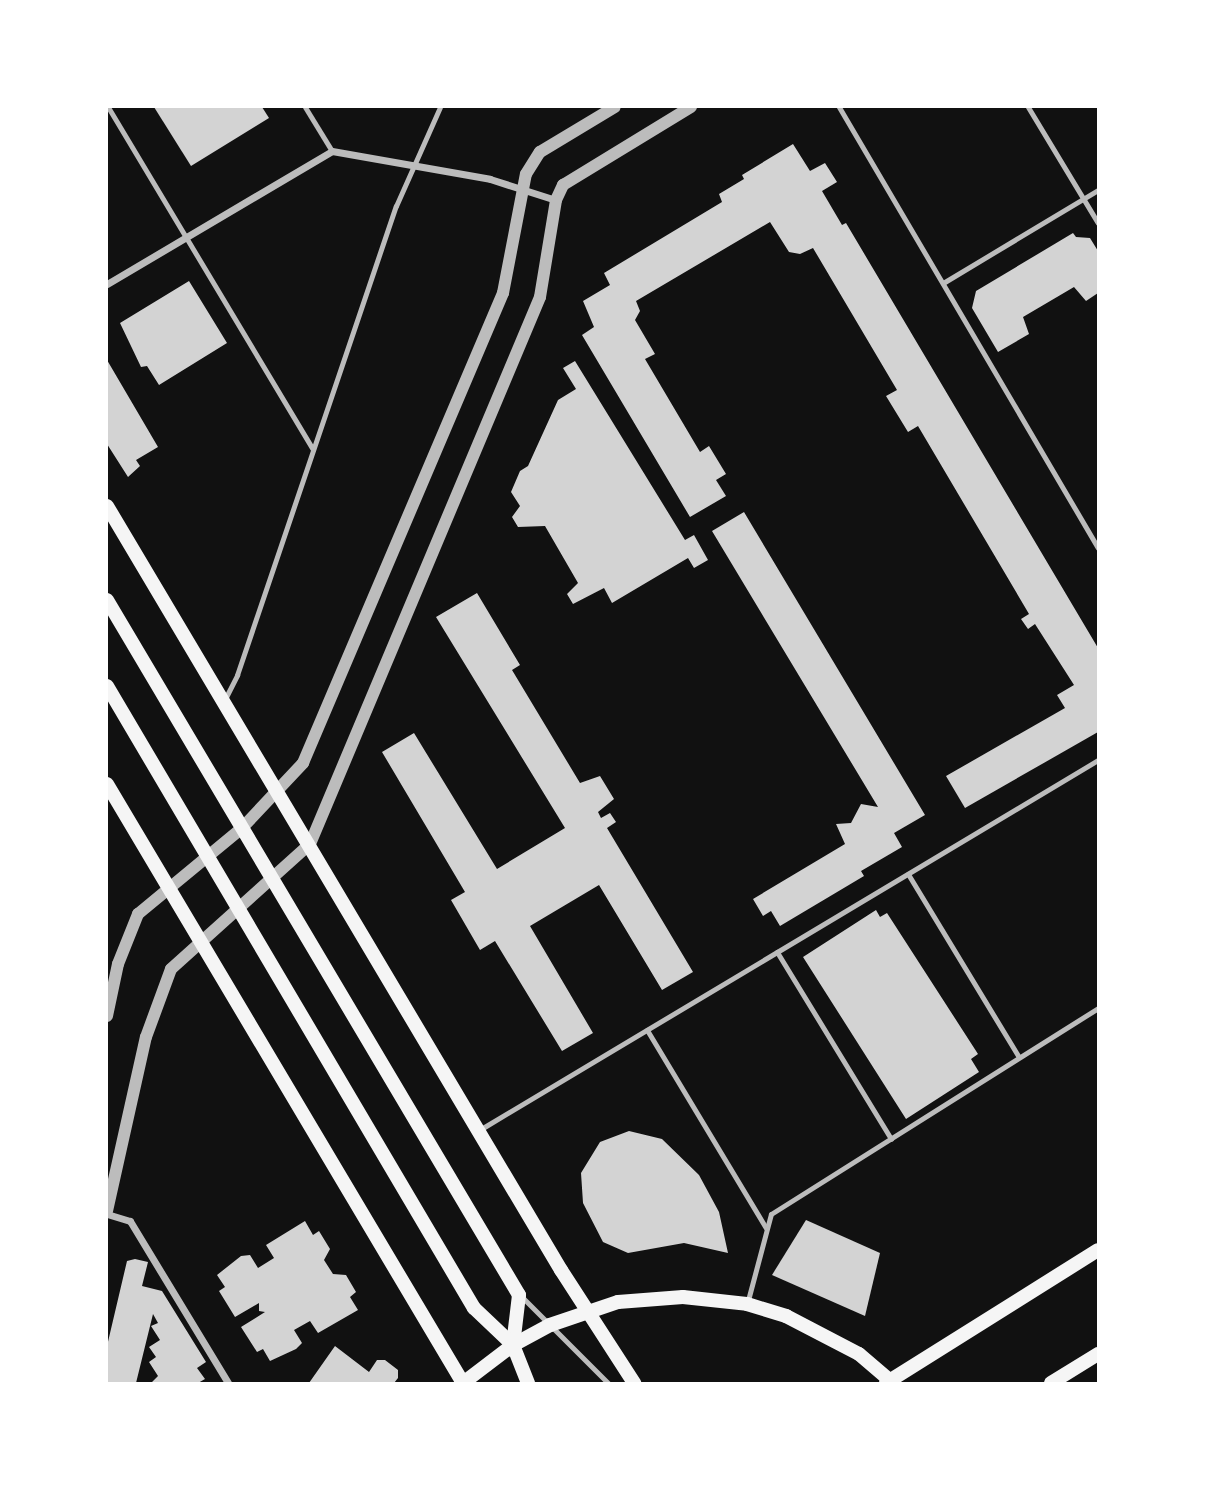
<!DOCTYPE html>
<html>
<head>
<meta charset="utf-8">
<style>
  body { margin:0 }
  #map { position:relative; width:1205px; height:1490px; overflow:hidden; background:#111; font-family:"Space Grotesk",sans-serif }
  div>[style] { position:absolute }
  .building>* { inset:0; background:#d3d3d3 }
  .service>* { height:5px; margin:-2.5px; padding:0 2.5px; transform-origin:2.5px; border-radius:2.5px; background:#bcbcbc }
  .minor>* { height:7px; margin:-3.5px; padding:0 3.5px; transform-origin:3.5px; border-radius:3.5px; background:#bcbcbc }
  .tertiary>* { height:12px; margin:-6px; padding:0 6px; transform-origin:6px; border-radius:6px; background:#bcbcbc }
  .secondary>* { height:14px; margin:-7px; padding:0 7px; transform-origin:7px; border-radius:7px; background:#f5f5f5 }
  span { translate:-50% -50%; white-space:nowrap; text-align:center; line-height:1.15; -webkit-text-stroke:7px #fff; paint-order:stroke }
  .frame { position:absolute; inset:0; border:108px solid #fff; pointer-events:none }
</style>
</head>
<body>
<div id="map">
  <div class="building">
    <i style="clip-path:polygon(154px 107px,262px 107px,269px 118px,191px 166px)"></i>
    <i style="clip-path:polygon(793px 144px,810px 171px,825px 163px,837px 182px,822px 191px,842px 225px,846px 223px,1098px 648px,1098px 732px,965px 808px,946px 776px,1065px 708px,1057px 695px,1074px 685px,1035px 624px,1028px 629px,1021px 619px,1029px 614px,918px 426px,908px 432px,886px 396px,897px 390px,813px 248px,800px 254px,789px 252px,770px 222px,636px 301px,640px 311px,635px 320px,655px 354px,645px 359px,700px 452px,709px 446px,726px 474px,716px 480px,726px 496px,690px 517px,582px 335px,594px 327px,583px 301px,610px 285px,604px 273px,722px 202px,719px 194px,744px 179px,742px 175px)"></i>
    <i style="clip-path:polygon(1073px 233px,1076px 237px,1090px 238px,1098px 251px,1098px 293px,1086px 301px,1074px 287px,1023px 317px,1029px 334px,998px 352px,972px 308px,976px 291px)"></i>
    <i style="clip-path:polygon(189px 281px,227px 343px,159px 385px,147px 366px,141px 367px,120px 323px)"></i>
    <i style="clip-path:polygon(107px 360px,158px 447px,136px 460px,140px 466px,128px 477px,107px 444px)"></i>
    <i style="clip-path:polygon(575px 361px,685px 540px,694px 535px,708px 560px,694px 568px,688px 558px,612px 603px,604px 588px,573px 604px,567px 594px,578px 583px,545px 526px,518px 527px,512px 517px,520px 506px,511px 492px,520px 471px,528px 466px,558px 400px,576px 389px,563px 368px)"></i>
    <i style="clip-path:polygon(744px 512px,925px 815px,894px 833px,902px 847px,861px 871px,864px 876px,780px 926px,771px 911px,763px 916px,753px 899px,845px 844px,836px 824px,851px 823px,861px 804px,878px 807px,712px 531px)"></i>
    <i style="clip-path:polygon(477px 593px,520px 665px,512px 670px,580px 783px,600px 776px,614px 799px,598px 812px,601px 818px,610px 813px,616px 822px,607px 828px,693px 972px,662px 990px,599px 885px,530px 926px,593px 1033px,562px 1051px,495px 941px,480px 950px,451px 900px,465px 892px,382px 752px,414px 733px,497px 869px,565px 828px,436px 617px)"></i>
    <i style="clip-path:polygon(876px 910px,880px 917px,887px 913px,978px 1054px,971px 1059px,979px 1072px,906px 1119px,803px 957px)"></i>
    <i style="clip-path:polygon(629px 1131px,662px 1139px,699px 1175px,719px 1212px,728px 1253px,684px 1243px,628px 1253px,603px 1242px,583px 1203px,581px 1173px,600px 1142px)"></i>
    <i style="clip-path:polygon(806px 1220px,880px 1253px,865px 1316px,772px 1275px)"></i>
    <i style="clip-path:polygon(305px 1221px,313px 1235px,319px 1231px,330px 1249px,324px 1260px,333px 1274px,346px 1275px,356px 1292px,350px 1297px,358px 1310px,318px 1333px,310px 1321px,294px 1330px,302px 1343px,296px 1349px,270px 1361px,263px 1349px,257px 1352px,241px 1327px,265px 1312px,259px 1311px,259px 1303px,235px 1317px,219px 1291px,225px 1287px,217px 1275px,241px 1256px,250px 1255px,258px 1268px,274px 1258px,266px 1245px)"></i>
    <i style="clip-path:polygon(135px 1259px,148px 1262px,142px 1286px,162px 1291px,206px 1362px,197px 1368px,205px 1379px,198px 1383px,151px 1383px,158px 1376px,149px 1362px,156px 1357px,149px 1347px,160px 1340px,151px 1326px,158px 1323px,153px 1314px,136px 1383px,107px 1383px,107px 1346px,127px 1261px)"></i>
    <i style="clip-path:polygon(335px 1346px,369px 1372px,377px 1360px,385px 1360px,398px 1370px,398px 1378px,394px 1383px,309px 1383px)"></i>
  </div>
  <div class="service">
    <i style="left:108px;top:107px;width:399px;rotate:59.1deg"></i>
    <i style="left:305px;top:107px;width:52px;rotate:58.5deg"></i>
    <i style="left:839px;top:107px;width:511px;rotate:59.57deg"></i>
    <i style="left:1028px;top:107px;width:135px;rotate:58.9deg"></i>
    <i style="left:943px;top:283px;width:181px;rotate:-31deg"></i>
    <i style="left:225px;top:699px;width:27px;rotate:-63deg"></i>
    <i style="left:237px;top:675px;width:495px;rotate:-71.3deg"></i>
    <i style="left:396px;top:206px;width:108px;rotate:-66deg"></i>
    <i style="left:908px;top:874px;width:214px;rotate:58.8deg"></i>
    <i style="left:777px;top:952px;width:219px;rotate:58.6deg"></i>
    <i style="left:647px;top:1030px;width:231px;rotate:59deg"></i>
    <i style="left:481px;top:1129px;width:719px;rotate:-30.88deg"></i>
    <i style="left:521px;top:1296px;width:123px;rotate:45deg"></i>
    <i style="left:747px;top:1304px;width:93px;rotate:-75.1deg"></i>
    <i style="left:771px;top:1214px;width:386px;rotate:-32.2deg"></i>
  </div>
  <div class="minor">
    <i style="left:107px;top:284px;width:261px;rotate:-30.6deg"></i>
    <i style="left:332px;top:151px;width:160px;rotate:10deg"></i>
    <i style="left:490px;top:179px;width:69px;rotate:17.7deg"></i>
    <i style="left:107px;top:1214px;width:24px;rotate:17deg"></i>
    <i style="left:130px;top:1221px;width:189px;rotate:58.8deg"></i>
  </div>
  <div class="tertiary">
    <i style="left:107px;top:1016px;width:53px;rotate:-78.1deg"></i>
    <i style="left:118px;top:964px;width:54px;rotate:-68.2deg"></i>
    <i style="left:138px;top:914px;width:136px;rotate:-39.6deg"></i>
    <i style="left:243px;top:827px;width:88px;rotate:-46.8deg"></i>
    <i style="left:303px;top:763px;width:511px;rotate:-66.95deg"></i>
    <i style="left:503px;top:293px;width:121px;rotate:-79.1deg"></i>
    <i style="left:526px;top:174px;width:26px;rotate:-58deg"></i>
    <i style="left:540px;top:152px;width:87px;rotate:-31deg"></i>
    <i style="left:107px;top:1211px;width:178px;rotate:-77.4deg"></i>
    <i style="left:146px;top:1037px;width:72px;rotate:-69.8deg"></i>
    <i style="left:171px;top:969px;width:187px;rotate:-42deg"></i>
    <i style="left:310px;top:844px;width:593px;rotate:-67.19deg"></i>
    <i style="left:540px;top:297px;width:98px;rotate:-80.6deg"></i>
    <i style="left:556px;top:200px;width:17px;rotate:-65deg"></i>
    <i style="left:563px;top:185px;width:150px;rotate:-31.4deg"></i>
  </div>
  <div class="secondary">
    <i style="left:107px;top:506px;width:889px;rotate:59.28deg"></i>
    <i style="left:561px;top:1270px;width:135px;rotate:57.1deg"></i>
    <i style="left:107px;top:600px;width:808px;rotate:59.34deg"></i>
    <i style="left:519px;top:1295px;width:50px;rotate:96.8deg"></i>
    <i style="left:107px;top:686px;width:722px;rotate:59.46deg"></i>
    <i style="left:474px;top:1308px;width:54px;rotate:43.5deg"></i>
    <i style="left:513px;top:1345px;width:41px;rotate:68.5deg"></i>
    <i style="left:107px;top:784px;width:697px;rotate:59.28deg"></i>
    <i style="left:463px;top:1383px;width:63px;rotate:-37.2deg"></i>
    <i style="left:513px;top:1345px;width:42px;rotate:-28.4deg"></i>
    <i style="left:550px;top:1325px;width:72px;rotate:-18.7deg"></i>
    <i style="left:618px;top:1302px;width:65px;rotate:-4.4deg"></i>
    <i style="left:683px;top:1297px;width:64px;rotate:6.2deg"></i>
    <i style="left:747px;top:1304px;width:41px;rotate:17.1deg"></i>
    <i style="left:786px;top:1316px;width:82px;rotate:27.5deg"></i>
    <i style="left:859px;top:1354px;width:45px;rotate:40.5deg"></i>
    <i style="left:886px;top:1383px;width:250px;rotate:-32.1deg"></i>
    <i style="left:1051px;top:1383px;width:55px;rotate:-31.7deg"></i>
  </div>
  <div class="frame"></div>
</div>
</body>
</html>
